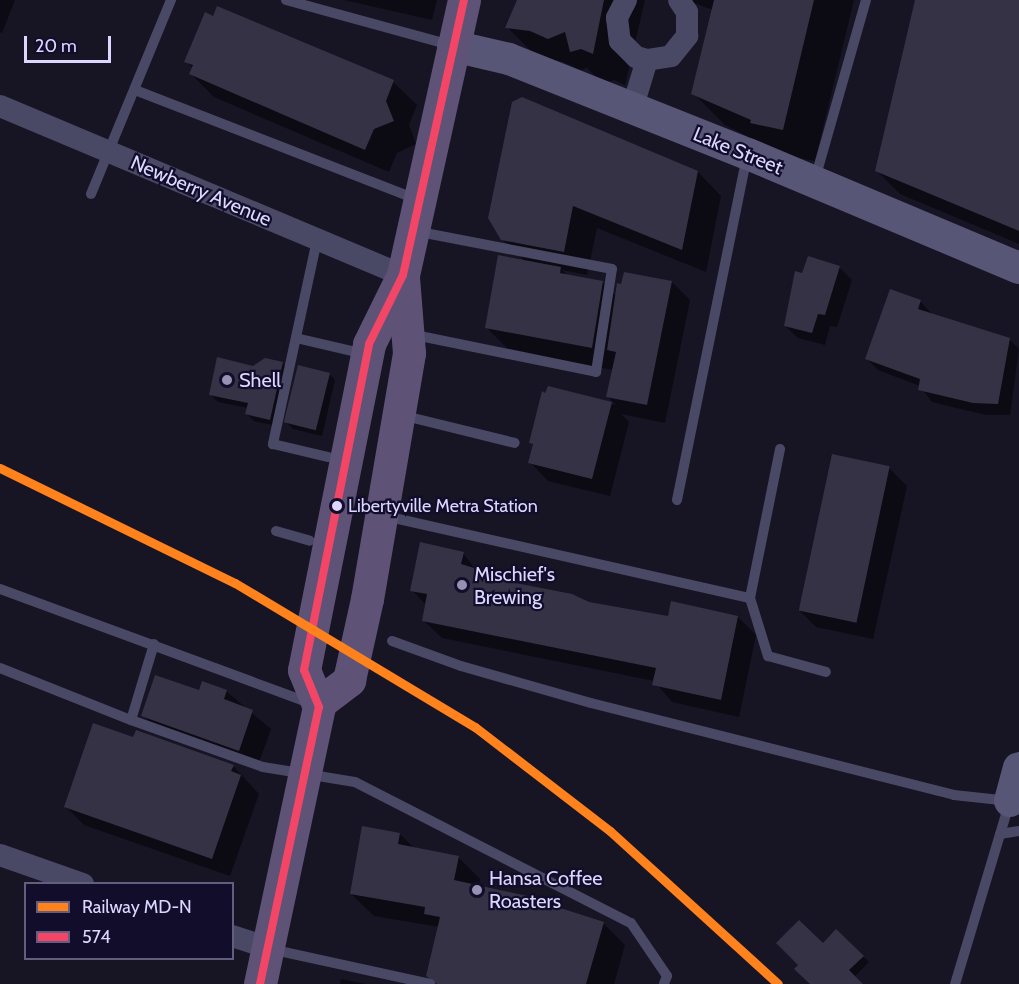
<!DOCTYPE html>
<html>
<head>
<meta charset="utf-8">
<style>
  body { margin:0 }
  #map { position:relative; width:1019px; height:984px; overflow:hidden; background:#171424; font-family:Cabin,sans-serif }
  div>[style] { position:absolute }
  .shadow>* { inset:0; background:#0007 }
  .building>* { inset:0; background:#353246; transform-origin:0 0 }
  .lane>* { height:10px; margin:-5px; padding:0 5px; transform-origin:5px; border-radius:5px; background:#494865 }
  .street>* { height:22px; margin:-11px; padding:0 11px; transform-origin:11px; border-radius:11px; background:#494865 }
  .secondary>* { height:32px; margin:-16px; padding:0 16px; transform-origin:16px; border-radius:16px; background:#585677 }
  .primary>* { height:33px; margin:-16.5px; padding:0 16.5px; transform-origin:16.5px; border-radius:16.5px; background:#5e5376 }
  .bus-1>* { height:8px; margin:-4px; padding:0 4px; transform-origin:4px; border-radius:4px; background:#f34667 }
  .rail-1>* { height:9px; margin:-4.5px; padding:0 4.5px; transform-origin:4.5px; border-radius:4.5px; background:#ff821d }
  .dots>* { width:16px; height:16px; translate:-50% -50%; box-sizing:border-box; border:3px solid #120d2b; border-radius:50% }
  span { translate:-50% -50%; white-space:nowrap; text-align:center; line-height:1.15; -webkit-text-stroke:4.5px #120d2b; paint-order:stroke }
  .bus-label { font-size:18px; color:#dbd7ff }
  .left { translate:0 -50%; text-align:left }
  .street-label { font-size:20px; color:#dbd7ff }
  .poi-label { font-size:20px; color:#dbd7ff }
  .legend { position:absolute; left:24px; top:882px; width:210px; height:78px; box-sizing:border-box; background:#120d2b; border:2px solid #625e80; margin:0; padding:8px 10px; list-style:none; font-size:18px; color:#dbd7ff }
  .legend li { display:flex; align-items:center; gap:12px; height:30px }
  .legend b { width:30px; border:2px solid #625e80 }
  .scale { position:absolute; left:24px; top:36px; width:87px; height:27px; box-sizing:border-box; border:3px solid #dbd7ff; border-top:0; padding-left:8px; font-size:18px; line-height:21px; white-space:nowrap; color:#dbd7ff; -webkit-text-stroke:4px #120d2b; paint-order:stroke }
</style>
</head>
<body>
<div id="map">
  <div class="shadow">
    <i style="clip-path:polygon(0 0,15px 0,2px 33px,0 32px)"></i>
    <i style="clip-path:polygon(344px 0,437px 0,432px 20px)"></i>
    <i style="clip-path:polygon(518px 0,645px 0,625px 85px,614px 80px,603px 84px,587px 68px,581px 70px,563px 62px,539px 59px,507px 27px)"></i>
    <i style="clip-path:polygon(687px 0,854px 0,815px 161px,784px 155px,725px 125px,693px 93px,713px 10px)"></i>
    <i style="clip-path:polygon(917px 0,1019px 0,1019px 244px,900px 194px,876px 170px)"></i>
    <i style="clip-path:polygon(218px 8px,393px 82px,417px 105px,409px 125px,416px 144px,397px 153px,389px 172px,214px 97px,191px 74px,193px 68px,186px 61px)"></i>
    <i style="clip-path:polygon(698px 172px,721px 196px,706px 272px,597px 228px,587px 275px,562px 270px,568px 276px,602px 282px,617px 297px,672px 282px,690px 300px,665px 423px,621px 414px,629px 422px,610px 496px,548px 481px,530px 462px,534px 446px,531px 443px,549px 388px,616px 405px,608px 397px,613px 370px,510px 351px,486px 327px,525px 261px,502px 239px,490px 218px)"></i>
    <i style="clip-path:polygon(809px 258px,840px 268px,852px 280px,837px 327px,830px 326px,825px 345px,798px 338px,785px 326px)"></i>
    <i style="clip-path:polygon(920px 301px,932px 314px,1009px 339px,1019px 349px,1010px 415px,986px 415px,932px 402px,920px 386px,878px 370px,866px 358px)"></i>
    <i style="clip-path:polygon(282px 363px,289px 370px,277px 426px,254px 421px,247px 414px,248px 408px,218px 402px,211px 395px,254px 367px)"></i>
    <i style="clip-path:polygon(329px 374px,335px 380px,322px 436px,293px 429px,287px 423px)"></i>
    <i style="clip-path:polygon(889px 468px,907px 486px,873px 639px,816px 627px,798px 609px)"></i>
    <i style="clip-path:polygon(463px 553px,482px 578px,589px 603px,669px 618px,738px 617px,756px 635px,739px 717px,672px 702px,654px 681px,442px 638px,423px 620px,426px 605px,412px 590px)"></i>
    <i style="clip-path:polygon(226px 691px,271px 729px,257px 768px,161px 734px,143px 715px,200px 692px)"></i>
    <i style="clip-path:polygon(134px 739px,233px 766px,259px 794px,230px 876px,84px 825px,66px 807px)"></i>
    <i style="clip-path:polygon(400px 834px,414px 848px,458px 857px,480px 879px,479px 887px,554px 904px,560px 909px,603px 923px,625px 945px,614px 984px,438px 984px,439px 927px,374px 916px,351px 894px)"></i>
    <i style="clip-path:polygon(836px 931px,869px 962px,854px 977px,861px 984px,812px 984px,823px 945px)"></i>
    <i style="clip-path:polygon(341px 979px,366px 984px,340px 984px)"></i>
  </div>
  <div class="building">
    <i style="clip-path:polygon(517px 0,604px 0,593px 54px,581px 49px,570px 52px,565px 32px,548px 39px,530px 31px,505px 28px)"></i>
    <i style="clip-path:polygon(714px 0,814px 0,783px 130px,750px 123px,751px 120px,691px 94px)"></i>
    <i style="clip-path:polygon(915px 0,1019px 0,1019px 231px,875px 171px)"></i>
    <i style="clip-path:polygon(217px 6px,394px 80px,386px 101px,394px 121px,374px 129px,365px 150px,189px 74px,193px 65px,184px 62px,205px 12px,213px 16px)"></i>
    <i style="clip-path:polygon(522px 97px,698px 171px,682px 250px,573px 206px,564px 252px,501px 240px,488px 218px,512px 102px)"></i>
    <i style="clip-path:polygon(498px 255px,561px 267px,560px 273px,603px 281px,592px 348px,485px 328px)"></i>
    <i style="clip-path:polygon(808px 256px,840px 266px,825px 315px,818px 314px,812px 333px,784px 326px,795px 271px,802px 273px)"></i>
    <i style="clip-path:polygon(624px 272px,672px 281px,647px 405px,606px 397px,616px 352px,607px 350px,617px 283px,621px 284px)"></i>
    <i style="clip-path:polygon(890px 289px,921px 300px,918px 309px,1010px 338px,998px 404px,973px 403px,918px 390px,920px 379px,865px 359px)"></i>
    <i style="clip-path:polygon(217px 357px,253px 366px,265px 358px,283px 362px,270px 420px,245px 414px,248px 403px,209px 395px)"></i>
    <i style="left:298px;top:365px;width:33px;height:59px;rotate:14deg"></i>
    <i style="clip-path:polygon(548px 386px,612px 402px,592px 479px,528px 463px,533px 444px,529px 443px,542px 391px,545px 393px)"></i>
    <i style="left:832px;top:454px;width:59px;height:160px;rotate:12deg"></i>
    <i style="clip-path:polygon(420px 542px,464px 552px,461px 564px,474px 568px,475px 575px,572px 594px,589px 602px,668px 616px,671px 601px,738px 616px,721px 700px,652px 685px,656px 668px,422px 621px,427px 594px,410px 591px)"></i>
    <i style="clip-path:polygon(155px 675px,199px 690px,202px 681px,227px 690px,224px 699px,253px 710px,239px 751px,141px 716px)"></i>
    <i style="clip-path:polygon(93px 723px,133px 737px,136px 730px,234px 765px,231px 771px,241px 775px,212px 859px,64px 807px)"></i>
    <i style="clip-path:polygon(362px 826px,400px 833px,398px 844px,459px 856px,454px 880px,555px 902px,554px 906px,604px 922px,586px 984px,437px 984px,426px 976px,440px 917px,424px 914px,425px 907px,350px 894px)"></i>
    <i style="clip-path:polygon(799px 920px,823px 943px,836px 929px,864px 956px,849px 970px,863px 984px,810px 984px,794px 969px,798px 965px,776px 943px)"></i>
  </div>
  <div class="lane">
    <i style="left:286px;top:0;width:170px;rotate:15.3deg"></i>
    <i style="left:135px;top:90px;width:301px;rotate:21.2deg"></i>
    <i style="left:815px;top:179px;width:186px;rotate:-74.1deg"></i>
    <i style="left:91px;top:194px;width:210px;rotate:-67.6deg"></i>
    <i style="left:317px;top:240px;width:209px;rotate:102.2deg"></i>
    <i style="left:273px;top:444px;width:57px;rotate:13.3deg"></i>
    <i style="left:410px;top:334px;width:190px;rotate:11.5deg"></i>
    <i style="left:596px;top:372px;width:104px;rotate:-81.2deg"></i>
    <i style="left:612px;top:269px;width:201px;rotate:-169.1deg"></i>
    <i style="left:296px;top:338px;width:70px;rotate:13.2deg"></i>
    <i style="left:401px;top:415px;width:117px;rotate:13.8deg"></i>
    <i style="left:677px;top:500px;width:350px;rotate:-78.5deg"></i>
    <i style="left:385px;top:516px;width:374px;rotate:12.7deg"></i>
    <i style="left:750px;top:598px;width:61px;rotate:72.8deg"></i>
    <i style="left:768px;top:656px;width:60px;rotate:15.4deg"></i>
    <i style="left:276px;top:531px;width:35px;rotate:16deg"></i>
    <i style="left:0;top:589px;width:330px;rotate:20.2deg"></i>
    <i style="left:750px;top:598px;width:152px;rotate:-78.6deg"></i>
    <i style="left:392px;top:641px;width:73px;rotate:19.9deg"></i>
    <i style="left:461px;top:666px;width:135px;rotate:15.9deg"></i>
    <i style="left:591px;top:703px;width:374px;rotate:14.2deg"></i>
    <i style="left:954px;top:795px;width:56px;rotate:6.1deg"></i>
    <i style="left:1010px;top:801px;width:191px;rotate:106.7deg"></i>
    <i style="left:154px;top:644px;width:79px;rotate:106.8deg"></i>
    <i style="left:131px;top:720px;width:140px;rotate:19.6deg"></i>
    <i style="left:263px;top:767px;width:93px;rotate:9.3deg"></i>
    <i style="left:355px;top:782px;width:310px;rotate:27.1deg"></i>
    <i style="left:631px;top:923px;width:64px;rotate:55.8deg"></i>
    <i style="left:667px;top:976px;width:9px;rotate:111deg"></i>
    <i style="left:0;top:668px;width:141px;rotate:21.7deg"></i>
    <i style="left:1000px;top:834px;width:19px;rotate:-9deg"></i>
    <i style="left:270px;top:949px;width:164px;rotate:12.3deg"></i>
  </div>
  <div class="street">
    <i style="left:626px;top:0;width:20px;rotate:117deg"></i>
    <i style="left:617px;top:18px;width:23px;rotate:83deg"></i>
    <i style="left:620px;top:41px;width:23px;rotate:45deg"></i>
    <i style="left:636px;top:57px;width:11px;rotate:15deg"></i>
    <i style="left:647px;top:60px;width:24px;rotate:-9deg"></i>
    <i style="left:671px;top:56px;width:26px;rotate:-51deg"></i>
    <i style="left:687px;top:36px;width:24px;rotate:-90deg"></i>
    <i style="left:687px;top:12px;width:14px;rotate:-124deg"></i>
    <i style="left:0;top:106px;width:437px;rotate:22.8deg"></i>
    <i style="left:632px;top:109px;width:51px;rotate:-73deg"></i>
    <i style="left:0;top:855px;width:88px;rotate:19.3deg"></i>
    <i style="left:232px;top:936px;width:38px;rotate:18deg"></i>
  </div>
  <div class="secondary">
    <i style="left:453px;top:46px;width:57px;rotate:13.1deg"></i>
    <i style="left:509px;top:59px;width:257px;rotate:21.7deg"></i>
    <i style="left:748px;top:154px;width:294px;rotate:22.8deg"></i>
    <i style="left:1010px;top:801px;width:34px;rotate:-75deg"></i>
  </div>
  <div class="primary">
    <i style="left:319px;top:703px;width:38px;rotate:-37deg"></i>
    <i style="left:349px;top:680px;width:83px;rotate:-77.5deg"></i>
    <i style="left:367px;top:599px;width:250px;rotate:-80.3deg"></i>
    <i style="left:409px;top:353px;width:76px;rotate:-94.5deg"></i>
    <i style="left:260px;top:984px;width:283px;rotate:-78deg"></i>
    <i style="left:319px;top:707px;width:40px;rotate:-112deg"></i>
    <i style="left:304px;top:670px;width:332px;rotate:-78.7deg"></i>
    <i style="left:369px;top:344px;width:77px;rotate:-63.8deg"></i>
    <i style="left:403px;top:275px;width:282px;rotate:-77.5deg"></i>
  </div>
  <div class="bus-1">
    <i style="left:260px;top:984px;width:283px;rotate:-78deg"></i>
    <i style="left:319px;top:707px;width:40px;rotate:-112deg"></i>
    <i style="left:304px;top:670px;width:332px;rotate:-78.7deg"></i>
    <i style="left:369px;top:344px;width:77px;rotate:-63.8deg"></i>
    <i style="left:403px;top:275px;width:282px;rotate:-77.5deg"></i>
  </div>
  <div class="rail-1">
    <i style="left:0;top:468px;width:262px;rotate:26.1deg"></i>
    <i style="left:235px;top:583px;width:280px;rotate:31deg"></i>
    <i style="left:475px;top:727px;width:170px;rotate:37.6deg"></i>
    <i style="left:610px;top:831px;width:227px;rotate:42.3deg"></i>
  </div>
  <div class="dots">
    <i style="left:227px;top:380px;background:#9693b2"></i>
    <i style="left:337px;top:506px;background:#dbd7ff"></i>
    <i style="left:462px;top:585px;background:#9693b2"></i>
    <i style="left:477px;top:890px;background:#9693b2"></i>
  </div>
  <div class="bus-label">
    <span class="left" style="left:348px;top:506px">Libertyville Metra Station</span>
  </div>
  <div class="street-label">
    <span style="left:738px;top:151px;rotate:22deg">Lake Street</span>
    <span style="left:201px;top:191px;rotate:23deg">Newberry Avenue</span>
  </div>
  <div class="poi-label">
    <span class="left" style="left:239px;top:380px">Shell</span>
    <span class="left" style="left:474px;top:586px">Mischief's<br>Brewing</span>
    <span class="left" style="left:489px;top:890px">Hansa Coffee<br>Roasters</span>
  </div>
  <ul class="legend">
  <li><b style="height:8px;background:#ff821d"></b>Railway MD-N</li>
  <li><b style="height:8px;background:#f34667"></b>574</li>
  </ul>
  <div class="scale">20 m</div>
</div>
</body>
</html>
